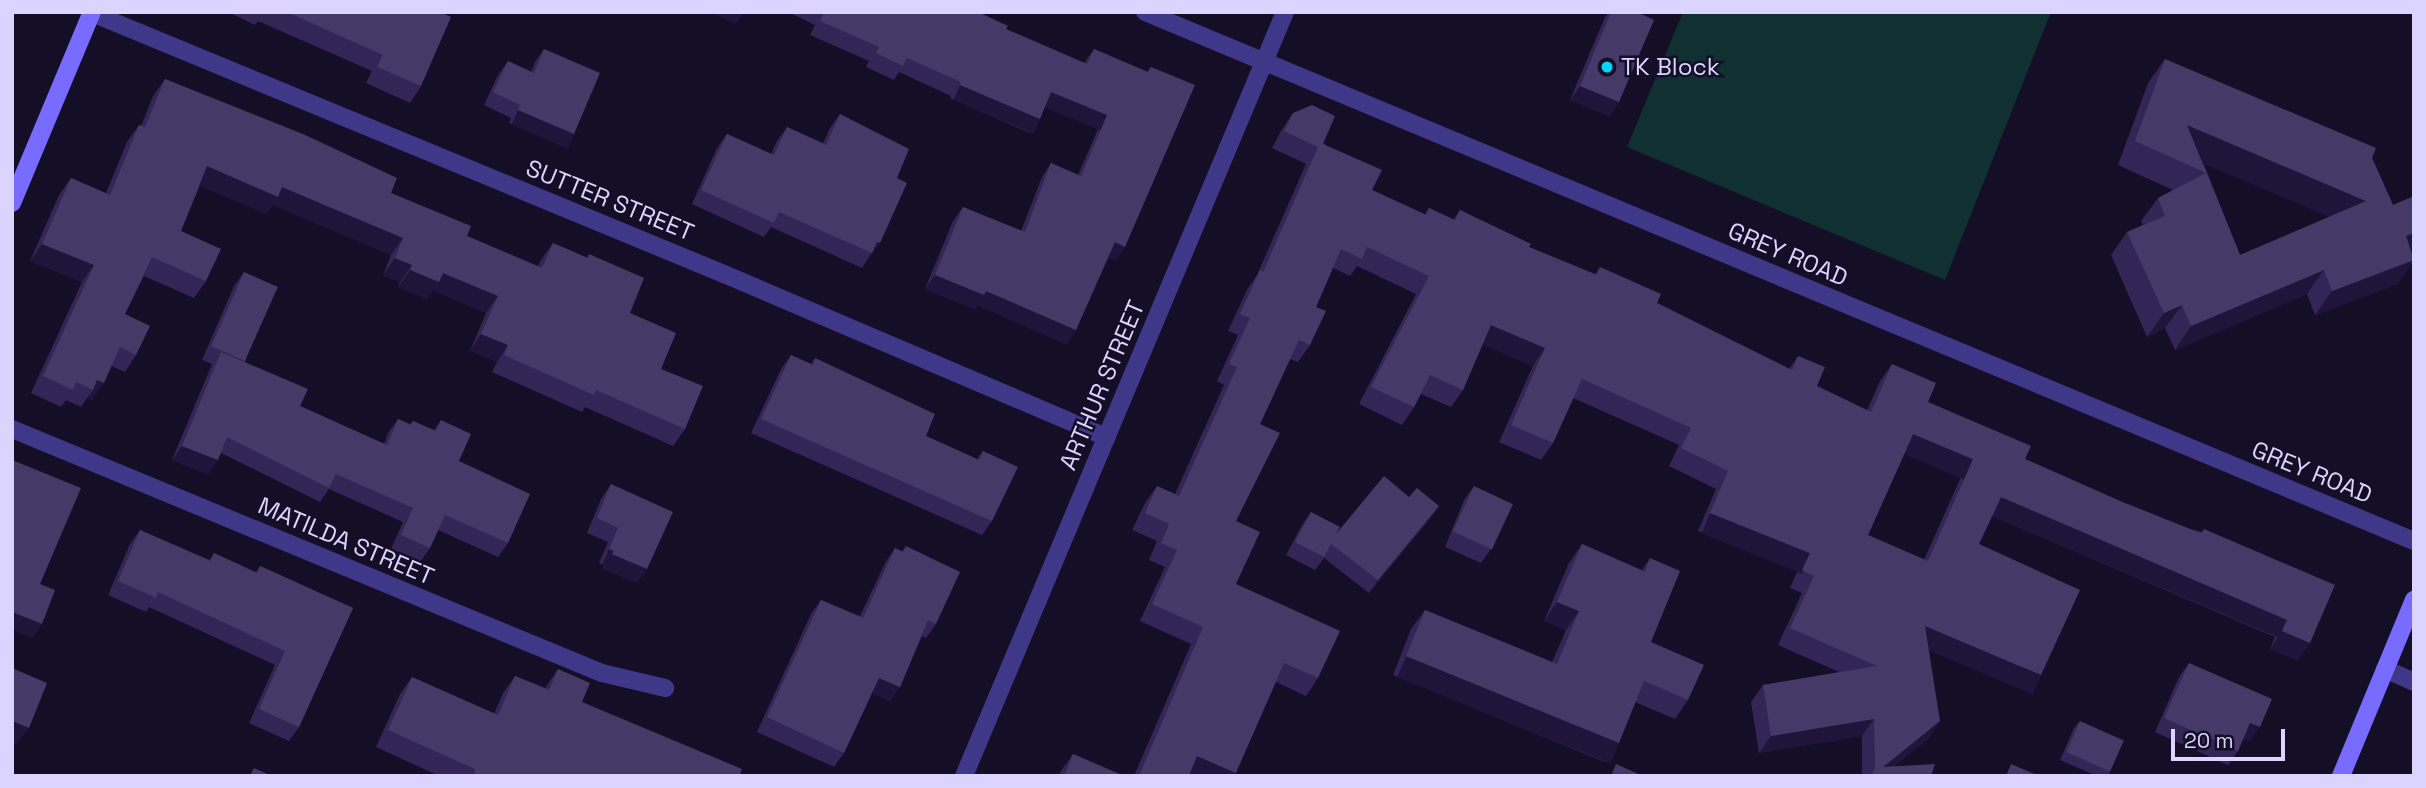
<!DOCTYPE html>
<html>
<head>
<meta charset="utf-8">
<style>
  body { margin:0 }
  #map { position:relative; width:2426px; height:788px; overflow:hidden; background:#140e27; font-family:"Space Grotesk",sans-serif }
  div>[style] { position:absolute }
  .green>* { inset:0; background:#113031 }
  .street>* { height:18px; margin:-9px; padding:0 9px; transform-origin:9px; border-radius:9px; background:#3f3788 }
  .secondary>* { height:18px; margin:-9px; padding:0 9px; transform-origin:9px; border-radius:9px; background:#786bff }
  .wall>* { inset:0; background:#332656 }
  .shaded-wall>* { inset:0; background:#1f153b; transform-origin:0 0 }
  .building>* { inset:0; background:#453968; transform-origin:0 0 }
  .dots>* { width:19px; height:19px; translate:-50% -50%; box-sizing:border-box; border:4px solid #140e27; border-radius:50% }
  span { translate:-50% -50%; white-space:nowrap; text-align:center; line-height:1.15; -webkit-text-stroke:5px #140e27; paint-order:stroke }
  .poi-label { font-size:24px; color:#dbd4ff }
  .left { translate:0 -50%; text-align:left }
  .street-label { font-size:24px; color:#dbd4ff }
  .frame { position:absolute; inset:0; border:14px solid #dbd4ff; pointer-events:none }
  .scale { position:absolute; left:2171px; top:729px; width:114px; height:32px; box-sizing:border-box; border:4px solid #dbd4ff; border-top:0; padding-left:9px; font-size:21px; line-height:24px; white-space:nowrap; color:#dbd4ff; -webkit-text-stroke:5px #140e27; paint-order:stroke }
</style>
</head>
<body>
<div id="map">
  <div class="green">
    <i style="clip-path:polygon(1683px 12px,2051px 12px,1945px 280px,1627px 147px)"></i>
  </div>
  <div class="street">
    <i style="left:1145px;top:12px;width:1375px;rotate:22.63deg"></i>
    <i style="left:92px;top:13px;width:684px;rotate:22.44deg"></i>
    <i style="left:724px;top:274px;width:416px;rotate:23.1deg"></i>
    <i style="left:12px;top:429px;width:638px;rotate:22.47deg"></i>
    <i style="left:602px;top:673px;width:65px;rotate:13.4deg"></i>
    <i style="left:2385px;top:669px;width:32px;rotate:24deg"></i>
    <i style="left:964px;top:776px;width:829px;rotate:-67.21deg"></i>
  </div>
  <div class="secondary">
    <i style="left:12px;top:203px;width:207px;rotate:-67.3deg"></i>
    <i style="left:2341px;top:776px;width:191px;rotate:-67.5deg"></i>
  </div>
  <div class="wall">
    <i style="clip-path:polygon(228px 12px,440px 12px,421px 86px,410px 103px,366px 83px,372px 71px,258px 21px,255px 25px)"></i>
    <i style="clip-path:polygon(788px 12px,965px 12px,968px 14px,969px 12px,1006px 29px,1084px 63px,1094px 49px,1147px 72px,1151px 67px,1116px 260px,1108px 257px,1076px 330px,1066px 344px,977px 305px,975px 309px,925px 289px,953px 221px,963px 207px,1021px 231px,1042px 177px,1051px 163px,1078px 175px,1098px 129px,1045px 107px,1030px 133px,950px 98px,951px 96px,899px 72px,894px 80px,866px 67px,869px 61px,810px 35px,815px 25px)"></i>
    <i style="clip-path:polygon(1609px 12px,1637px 12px,1619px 102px,1609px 116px,1570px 100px,1605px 17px)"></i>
    <i style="clip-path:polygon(544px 49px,565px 147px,509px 123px,511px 118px,484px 105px,498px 75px,508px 61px,531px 72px,535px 62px)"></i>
    <i style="clip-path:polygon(evenodd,2165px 59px,2372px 158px,2393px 205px,2414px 196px,2414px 250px,2411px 251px,2414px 260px,2397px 284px,2315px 315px,2307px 294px,2175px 350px,2165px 328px,2147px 337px,2111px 255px,2127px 232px,2143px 225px,2141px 221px,2158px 198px,2173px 190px,2118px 165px,2148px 83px,2165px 59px,2203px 162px,2330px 217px,2240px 255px,2203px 162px)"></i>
    <i style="clip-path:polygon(165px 79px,391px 193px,467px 236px,538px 266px,541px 260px,553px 243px,587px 258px,589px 254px,630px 313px,661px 369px,685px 429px,673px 446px,585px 407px,582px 412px,492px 372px,497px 362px,470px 351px,486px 313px,433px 290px,427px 299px,398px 287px,400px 282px,383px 275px,391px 255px,273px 205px,266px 214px,200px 185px,181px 231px,206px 281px,194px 298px,144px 276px,125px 314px,136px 355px,125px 372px,111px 366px,92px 400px,87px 398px,81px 407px,66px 400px,61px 407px,31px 393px,82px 282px,30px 261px,59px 195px,71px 178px,106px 193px,127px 142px,139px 125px,141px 126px,153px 96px)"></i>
    <i style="clip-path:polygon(evenodd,1293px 113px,1372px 190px,1425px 214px,1429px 208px,1453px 220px,1460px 210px,1529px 247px,1595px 274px,1600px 267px,1657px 303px,1789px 369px,1798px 356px,1817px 386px,1867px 410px,1880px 381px,1892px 364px,1928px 402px,2025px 459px,2120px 501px,2190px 529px,2202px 532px,2204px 529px,2310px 643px,2297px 660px,2270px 649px,2275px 637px,1992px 516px,1979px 544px,2029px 692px,1929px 650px,1928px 739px,1894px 766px,1931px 776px,1862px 776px,1862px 736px,1759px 753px,1751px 702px,1763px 685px,1839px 672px,1778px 645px,1802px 593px,1790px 588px,1798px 570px,1698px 531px,1716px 489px,1669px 466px,1679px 445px,1573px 398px,1553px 443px,1541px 460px,1499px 442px,1533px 366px,1482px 344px,1463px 390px,1451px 407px,1421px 394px,1414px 407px,1402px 425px,1359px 404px,1416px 294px,1357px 266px,1350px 276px,1333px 268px,1316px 307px,1310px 345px,1298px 362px,1290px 359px,1260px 424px,1236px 521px,1236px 584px,1318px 678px,1306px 696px,1276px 682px,1234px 776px,1134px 776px,1191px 644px,1140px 621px,1165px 567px,1149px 560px,1157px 541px,1132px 530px,1145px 503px,1157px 486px,1175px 494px,1224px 385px,1217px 381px,1238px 335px,1228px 331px,1248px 288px,1257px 275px,1306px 164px,1272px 148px,1281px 131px,1293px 113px,1905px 453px,1961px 477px,1924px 560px,1868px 535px,1905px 453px)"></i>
    <i style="clip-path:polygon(840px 114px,897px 178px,870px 257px,869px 257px,862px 268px,771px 227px,764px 237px,692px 204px,717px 148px,727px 134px,771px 154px,777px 141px,787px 127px,823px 143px,830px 128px)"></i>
    <i style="clip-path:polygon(244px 272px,246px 361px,245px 362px,300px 406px,384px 444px,388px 433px,398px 419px,410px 424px,413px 421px,434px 430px,441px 420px,459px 461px,508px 543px,498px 557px,438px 530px,430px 548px,420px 562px,391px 549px,403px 522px,329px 489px,320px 502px,221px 453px,208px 474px,172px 460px,212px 364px,202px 360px,234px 286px)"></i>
    <i style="clip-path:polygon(791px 355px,811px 364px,815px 358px,926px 436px,977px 459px,983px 451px,992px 521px,982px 535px,751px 433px,781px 369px)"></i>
    <i style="clip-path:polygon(611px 484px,637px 583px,603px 569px,604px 565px,599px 563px,608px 542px,587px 533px,601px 499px)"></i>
    <i style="clip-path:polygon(1474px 486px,1491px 549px,1481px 563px,1445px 547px,1464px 500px)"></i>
    <i style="clip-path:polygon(1409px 497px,1439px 506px,1430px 519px,1369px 593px,1324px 558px,1315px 570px,1286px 555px,1302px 525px,1311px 512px,1336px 534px)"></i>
    <i style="clip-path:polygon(140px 530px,209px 560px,214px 553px,256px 572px,260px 566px,353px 608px,299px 727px,289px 741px,249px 723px,275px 665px,149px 607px,146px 612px,108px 595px,130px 544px)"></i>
    <i style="clip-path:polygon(1582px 544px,1642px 570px,1650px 558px,1651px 642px,1688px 700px,1675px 719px,1635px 702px,1605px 762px,1393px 675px,1411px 629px,1425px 610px,1552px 662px,1566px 630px,1544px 621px,1569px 563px)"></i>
    <i style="clip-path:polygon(906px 546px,936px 624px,926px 638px,922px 636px,900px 687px,890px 701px,872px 693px,844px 753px,834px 767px,757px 732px,811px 614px,821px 600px,860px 616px,885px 563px,895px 548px,902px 551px)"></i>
    <i style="clip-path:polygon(2189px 663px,2250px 741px,2243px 738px,2238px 751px,2228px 765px,2155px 732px,2179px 677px)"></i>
    <i style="clip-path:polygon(558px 669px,582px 702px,739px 776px,439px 776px,376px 747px,400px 694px,412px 677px,494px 714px,503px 693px,515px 676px,545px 688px)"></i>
    <i style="clip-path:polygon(2080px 721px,2110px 772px,2108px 776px,2097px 776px,2060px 760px,2074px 728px)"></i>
    <i style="clip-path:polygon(1073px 754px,1124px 776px,1059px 776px,1061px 771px)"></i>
  </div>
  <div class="shaded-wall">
    <i style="clip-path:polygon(709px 12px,744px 12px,736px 24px)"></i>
    <i style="left:960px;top:85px;width:87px;height:16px;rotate:23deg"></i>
    <i style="clip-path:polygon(1580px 86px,1619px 102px,1609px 116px,1570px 100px)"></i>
    <i style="left:1051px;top:92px;width:61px;height:17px;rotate:22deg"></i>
    <i style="left:518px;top:110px;width:61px;height:16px;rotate:23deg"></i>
    <i style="left:2187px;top:125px;width:194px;height:29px;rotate:23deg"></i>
    <i style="clip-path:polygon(207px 166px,282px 187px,403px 238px,391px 255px,273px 205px,266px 214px,195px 184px)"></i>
    <i style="clip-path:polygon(2414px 233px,2414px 250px,2389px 260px,2406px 236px)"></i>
    <i style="clip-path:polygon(877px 242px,880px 243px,870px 257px,869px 257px)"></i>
    <i style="clip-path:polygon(1115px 242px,1125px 247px,1116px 260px,1105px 256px)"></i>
    <i style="clip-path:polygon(42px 244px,94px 265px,82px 282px,30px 261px)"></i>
    <i style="clip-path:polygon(395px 258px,412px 265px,400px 282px,383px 275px)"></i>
    <i style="clip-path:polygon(2414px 260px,2397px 284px,2315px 315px,2332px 291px)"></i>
    <i style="clip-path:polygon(410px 270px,443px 273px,498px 296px,486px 313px,433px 290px,427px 299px,398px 287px)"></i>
    <i style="clip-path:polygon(2324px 270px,2307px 294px,2175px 350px,2191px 326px)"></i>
    <i style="clip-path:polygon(935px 275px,986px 291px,1076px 330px,1066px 344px,977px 305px,975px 309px,925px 289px)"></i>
    <i style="clip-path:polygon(2182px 305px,2165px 328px,2147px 337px,2164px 313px)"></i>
    <i style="clip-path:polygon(1491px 325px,1545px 348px,1533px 366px,1478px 343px)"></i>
    <i style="clip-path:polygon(481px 334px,508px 345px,497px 362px,470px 351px)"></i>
    <i style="clip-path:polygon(97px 380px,104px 383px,92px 400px,87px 398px,93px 390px)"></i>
    <i style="left:1913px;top:434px;width:65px;height:22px;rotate:23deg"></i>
    <i style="clip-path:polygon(182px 446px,218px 460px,208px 474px,172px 460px)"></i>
    <i style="left:2001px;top:497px;width:311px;height:21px;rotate:23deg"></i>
    <i style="clip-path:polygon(1439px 506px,1430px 519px,1369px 593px,1378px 580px)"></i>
    <i style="left:1710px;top:513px;width:108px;height:22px;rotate:22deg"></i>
    <i style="left:609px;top:549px;width:5px;height:17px;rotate:22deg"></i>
    <i style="clip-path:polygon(612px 554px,647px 569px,637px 583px,603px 569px)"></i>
    <i style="clip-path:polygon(1557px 602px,1579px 611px,1566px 630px,1544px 621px)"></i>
    <i style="clip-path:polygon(12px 612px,42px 624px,32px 638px,12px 630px)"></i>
    <i style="left:1925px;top:626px;width:126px;height:21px;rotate:23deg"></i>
    <i style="clip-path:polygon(2282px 631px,2310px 643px,2297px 660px,2270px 649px)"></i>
    <i style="left:1406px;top:656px;width:230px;height:23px;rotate:22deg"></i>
    <i style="clip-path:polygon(879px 678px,900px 687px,890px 701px,869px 692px)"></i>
    <i style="clip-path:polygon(1874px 719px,1862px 736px,1759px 753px,1771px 736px)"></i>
    <i style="clip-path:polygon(12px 721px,29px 728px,16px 745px,12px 743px)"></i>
    <i style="clip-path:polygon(1940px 721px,1928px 739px,1881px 776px,1883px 767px)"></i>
    <i style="clip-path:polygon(2250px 723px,2260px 727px,2250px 741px,2240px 737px)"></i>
    <i style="clip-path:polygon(1197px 756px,1236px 773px,1234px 776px,1189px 776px,1185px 774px)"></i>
  </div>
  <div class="building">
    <i style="clip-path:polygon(287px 12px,440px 12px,451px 17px,421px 86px,377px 67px,383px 55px)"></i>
    <i style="clip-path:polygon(824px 12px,965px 12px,969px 14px,969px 12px,978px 12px,1008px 26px,1006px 29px,1087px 64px,1094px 49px,1148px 72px,1151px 67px,1195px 85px,1125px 247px,1115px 242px,1076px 330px,986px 291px,984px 295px,935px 275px,963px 207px,1025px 232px,1051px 163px,1081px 176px,1107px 115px,1051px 92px,1040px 119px,960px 85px,961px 82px,907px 58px,903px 66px,876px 53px,879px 47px,820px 21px)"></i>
    <i style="clip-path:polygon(1611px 12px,1637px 12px,1654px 20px,1619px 102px,1580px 86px)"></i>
    <i style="clip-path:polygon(544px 49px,600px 73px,574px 134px,518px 110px,520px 105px,493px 92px,508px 61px,534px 73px)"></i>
    <i style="clip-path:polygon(evenodd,2165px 59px,2376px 148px,2372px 158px,2393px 205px,2414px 196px,2414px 233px,2406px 236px,2414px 260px,2332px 291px,2324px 270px,2191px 326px,2182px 305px,2164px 313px,2127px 232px,2165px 216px,2158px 198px,2206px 173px,2135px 141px,2165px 59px,2187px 125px,2366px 201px,2240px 255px,2187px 125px)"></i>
    <i style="clip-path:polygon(165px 79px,303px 134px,397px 178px,391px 193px,471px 226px,467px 236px,542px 268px,553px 243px,588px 258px,589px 254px,644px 278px,630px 313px,676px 333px,661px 369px,703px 386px,685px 429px,596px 390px,594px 395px,504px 355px,508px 345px,481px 334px,498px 296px,443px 273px,439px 282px,410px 270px,412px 265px,395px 258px,403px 238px,282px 187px,278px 197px,207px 166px,181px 231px,221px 249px,206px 281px,152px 257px,125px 314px,150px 326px,136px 355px,120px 347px,104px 383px,97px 380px,93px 390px,76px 382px,73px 390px,43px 376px,94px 265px,42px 244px,71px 178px,110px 195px,139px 125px,145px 127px)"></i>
    <i style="clip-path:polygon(evenodd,1312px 105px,1335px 116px,1323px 144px,1382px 170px,1372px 190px,1426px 215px,1429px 208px,1455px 220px,1460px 210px,1531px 244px,1529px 247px,1597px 275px,1600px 267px,1661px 294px,1657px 303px,1792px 370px,1798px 356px,1825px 367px,1817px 386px,1871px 412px,1892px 364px,1936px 383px,1928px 402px,2031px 446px,2025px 459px,2120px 501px,2190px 529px,2202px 533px,2204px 529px,2335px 585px,2310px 643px,2282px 631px,2287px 620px,2001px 497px,1979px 544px,2080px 590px,2041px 675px,1925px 626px,1940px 721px,1883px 767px,1935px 764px,1931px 776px,1871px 776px,1875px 767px,1874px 719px,1771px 736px,1763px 685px,1877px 666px,1790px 628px,1814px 576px,1802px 570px,1810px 553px,1710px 513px,1728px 471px,1681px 448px,1691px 428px,1582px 379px,1553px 443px,1511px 425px,1545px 348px,1491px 325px,1463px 390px,1430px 375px,1414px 407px,1371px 387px,1429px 276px,1367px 247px,1362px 259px,1341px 249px,1316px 307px,1326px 311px,1310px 345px,1299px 340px,1260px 424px,1280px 433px,1236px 521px,1260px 532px,1236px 584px,1340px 631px,1318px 678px,1284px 663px,1236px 773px,1197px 756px,1189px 776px,1139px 776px,1203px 627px,1152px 604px,1177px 550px,1161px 543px,1169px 524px,1145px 513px,1157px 486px,1179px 496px,1237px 367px,1229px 364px,1250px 318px,1240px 314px,1260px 270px,1263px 272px,1318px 147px,1284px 131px,1293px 113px,1312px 105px,1913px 434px,1973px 459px,1928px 561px,1868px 535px,1913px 434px)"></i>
    <i style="clip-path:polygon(840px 114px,909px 149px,897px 178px,907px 183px,880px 243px,877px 242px,872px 253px,779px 212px,774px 223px,701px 190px,727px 134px,774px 155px,787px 127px,826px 145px)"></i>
    <i style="left:244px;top:272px;width:37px;height:81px;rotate:24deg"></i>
    <i style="clip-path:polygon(221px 352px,308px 389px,300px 406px,387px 445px,398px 419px,411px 425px,413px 421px,436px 431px,441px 420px,471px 434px,459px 461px,530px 494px,508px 543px,445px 515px,430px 548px,401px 535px,413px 508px,336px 474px,329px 488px,227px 437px,218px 460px,182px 446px)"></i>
    <i style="clip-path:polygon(791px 355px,813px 365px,815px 358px,935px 414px,926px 436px,979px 460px,983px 451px,1018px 467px,992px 521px,761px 419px)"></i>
    <i style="clip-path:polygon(12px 460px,81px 488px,40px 584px,55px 590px,42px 624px,12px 612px)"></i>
    <i style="clip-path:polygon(1384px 476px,1409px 497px,1417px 488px,1439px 506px,1378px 580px,1331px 544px,1324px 557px,1295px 542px,1311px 512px,1340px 527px,1336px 534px)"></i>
    <i style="clip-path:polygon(611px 484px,673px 512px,647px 569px,612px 554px,614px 551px,609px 549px,618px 528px,597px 518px)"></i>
    <i style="left:1474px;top:486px;width:43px;height:50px;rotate:25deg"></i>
    <i style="clip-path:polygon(140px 530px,211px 561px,214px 553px,257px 573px,260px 566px,353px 608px,299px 727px,259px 709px,285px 651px,158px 592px,156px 598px,118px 581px)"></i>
    <i style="clip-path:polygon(1582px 544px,1645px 572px,1650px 558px,1680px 571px,1651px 642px,1704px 665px,1688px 700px,1644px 681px,1619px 743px,1406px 656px,1425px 610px,1557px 664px,1579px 611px,1557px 602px)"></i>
    <i style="clip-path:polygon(906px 546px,960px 572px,936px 624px,928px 620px,900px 687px,879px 678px,844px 753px,767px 717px,821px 600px,863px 618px,895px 548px,903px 552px)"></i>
    <i style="clip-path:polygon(2189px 663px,2272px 699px,2260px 727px,2250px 723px,2238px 751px,2164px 718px)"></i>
    <i style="clip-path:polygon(12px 668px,47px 683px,29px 728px,12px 721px)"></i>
    <i style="clip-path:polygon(558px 669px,590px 683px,582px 702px,742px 769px,739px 776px,481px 776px,474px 773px,475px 769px,388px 730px,412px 677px,498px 715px,515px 676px,549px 690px)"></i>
    <i style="left:2080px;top:721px;width:48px;height:34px;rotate:24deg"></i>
    <i style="clip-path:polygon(1073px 754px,1124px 776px,1064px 776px)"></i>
    <i style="clip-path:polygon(1616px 764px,1643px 776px,1611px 776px)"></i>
    <i style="clip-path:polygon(2011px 764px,2039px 776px,2006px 776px)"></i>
    <i style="clip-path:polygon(254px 768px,272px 776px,250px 776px)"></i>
  </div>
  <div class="dots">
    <i style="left:1607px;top:67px;background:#00d6ff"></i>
  </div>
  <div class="poi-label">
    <span class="left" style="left:1621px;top:67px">TK Block</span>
  </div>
  <div class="street-label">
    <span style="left:610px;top:200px;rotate:22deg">SUTTER STREET</span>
    <span style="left:1788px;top:254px;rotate:23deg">GREY ROAD</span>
    <span style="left:1102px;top:385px;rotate:-67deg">ARTHUR STREET</span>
    <span style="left:2312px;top:472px;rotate:22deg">GREY ROAD</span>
    <span style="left:346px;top:541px;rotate:23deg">MATILDA STREET</span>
  </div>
  <div class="frame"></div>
  <div class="scale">20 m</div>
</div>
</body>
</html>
